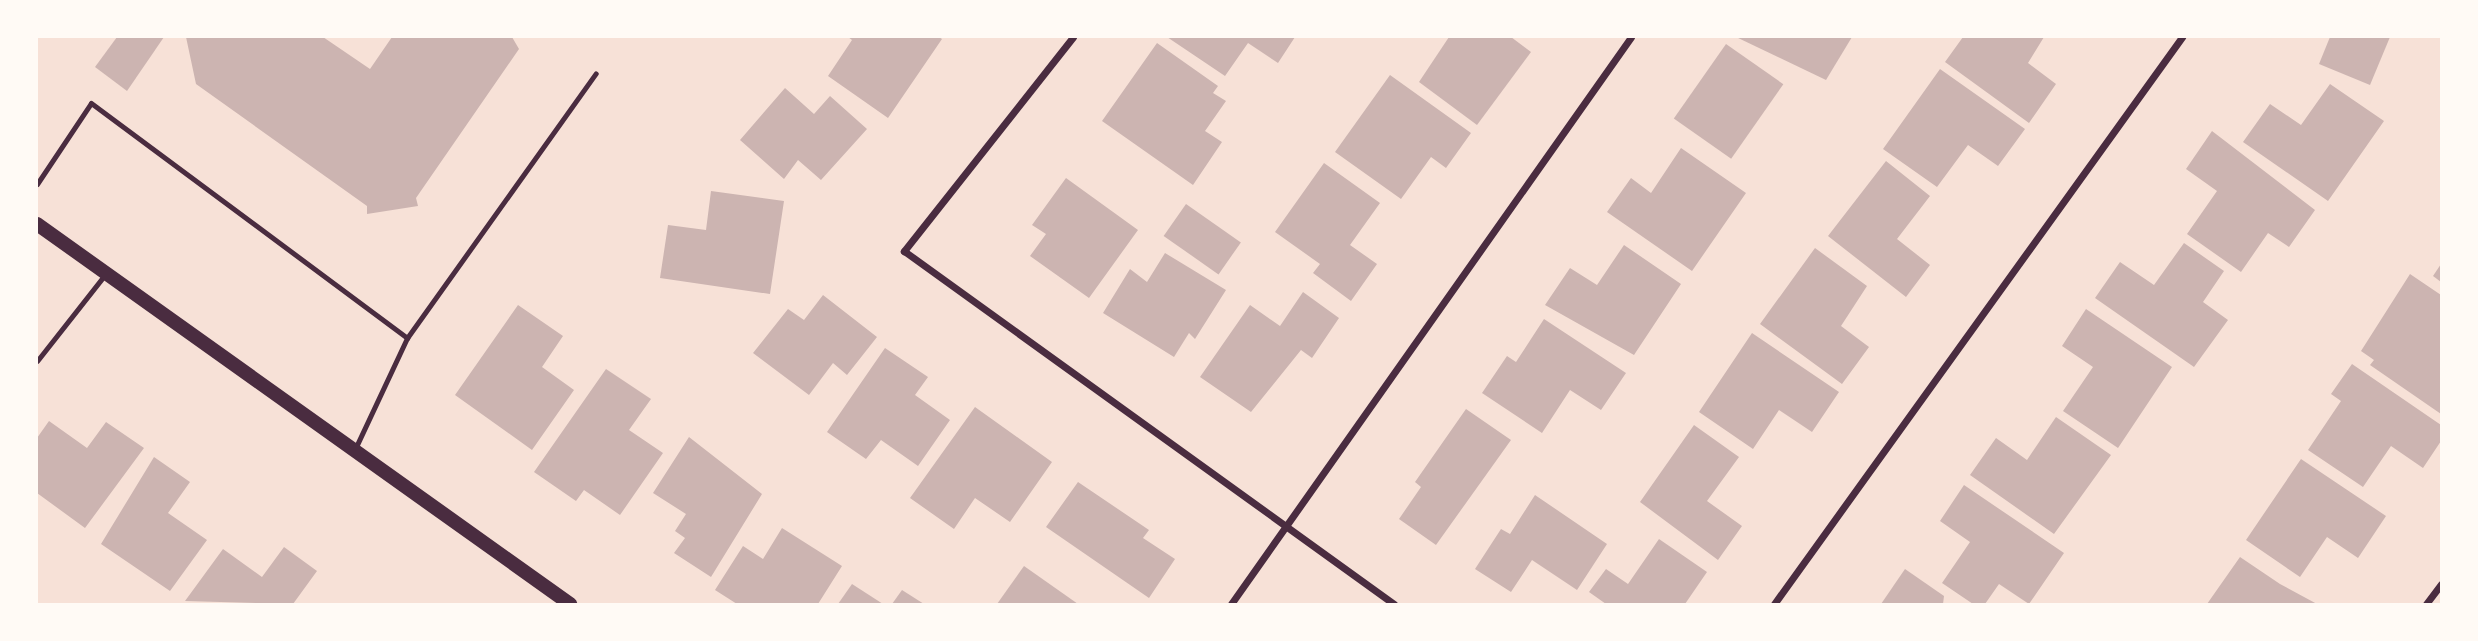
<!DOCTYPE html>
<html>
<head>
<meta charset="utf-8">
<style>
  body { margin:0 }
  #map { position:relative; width:2478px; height:641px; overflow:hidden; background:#f7e1d7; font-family:Arial,sans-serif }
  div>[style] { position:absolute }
  .building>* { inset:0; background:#ccb4b1; transform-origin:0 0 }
  .service>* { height:5px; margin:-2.5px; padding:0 2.5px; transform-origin:2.5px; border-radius:2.5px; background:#4a2c40 }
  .minor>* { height:7px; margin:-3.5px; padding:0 3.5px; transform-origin:3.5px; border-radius:3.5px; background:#4a2c40 }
  .secondary>* { height:14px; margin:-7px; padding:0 7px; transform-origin:7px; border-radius:7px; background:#4a2c40 }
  span { translate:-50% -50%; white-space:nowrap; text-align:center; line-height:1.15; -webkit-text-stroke:5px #fffaf5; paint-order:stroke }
  .frame { position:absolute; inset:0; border:38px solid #fffaf5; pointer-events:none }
</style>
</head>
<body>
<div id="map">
  <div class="building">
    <i style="clip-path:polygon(117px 37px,164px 37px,127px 91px,95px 67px)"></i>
    <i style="clip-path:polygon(186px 37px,323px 37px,370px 69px,392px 37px,512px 37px,519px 49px,416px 198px,418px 206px,367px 214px,367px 206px,196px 84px)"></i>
    <i style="clip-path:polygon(848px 37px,939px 37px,942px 39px,888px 118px,828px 76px,852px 40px)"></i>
    <i style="clip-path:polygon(1167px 37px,1295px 37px,1278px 63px,1248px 43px,1225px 76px)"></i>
    <i style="clip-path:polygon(1449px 37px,1511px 37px,1531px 52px,1477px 125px,1419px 82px)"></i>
    <i style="clip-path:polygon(1736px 37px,1852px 37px,1826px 80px)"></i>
    <i style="clip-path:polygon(1963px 37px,2044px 37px,2028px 63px,2056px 84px,2029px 123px,1945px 62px)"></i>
    <i style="clip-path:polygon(2330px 37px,2390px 37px,2370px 85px,2319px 64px)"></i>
    <i style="clip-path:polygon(1157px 43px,1218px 86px,1213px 93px,1226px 101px,1205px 131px,1222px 142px,1193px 185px,1102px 121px)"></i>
    <i style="left:1726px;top:44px;width:70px;height:91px;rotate:35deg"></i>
    <i style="clip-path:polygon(1940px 69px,2025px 129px,1998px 166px,1968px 145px,1937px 187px,1883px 149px)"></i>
    <i style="clip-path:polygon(1390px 75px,1471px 133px,1446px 168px,1431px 157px,1401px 199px,1335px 152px)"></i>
    <i style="clip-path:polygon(2330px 84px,2384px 121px,2328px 201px,2243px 142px,2270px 104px,2301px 125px)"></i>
    <i style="clip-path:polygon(785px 88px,814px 114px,830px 96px,867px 129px,821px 180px,798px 160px,784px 179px,740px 140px)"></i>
    <i style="clip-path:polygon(2212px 131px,2315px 210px,2289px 247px,2268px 233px,2241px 272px,2187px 234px,2217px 191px,2186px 169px)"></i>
    <i style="clip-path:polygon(1681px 148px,1746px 193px,1692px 271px,1607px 212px,1631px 178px,1651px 193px)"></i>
    <i style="clip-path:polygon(1886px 161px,1930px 196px,1897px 239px,1930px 265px,1906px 297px,1828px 236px)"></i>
    <i style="clip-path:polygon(1324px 163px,1380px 203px,1350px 245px,1377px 264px,1351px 301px,1313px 273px,1320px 264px,1275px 232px)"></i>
    <i style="clip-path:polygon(1066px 178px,1138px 230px,1089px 298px,1030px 256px,1046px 234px,1032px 225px)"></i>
    <i style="clip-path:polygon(711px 191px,784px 201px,770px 294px,660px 278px,668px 225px,706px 230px)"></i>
    <i style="left:1186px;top:204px;width:67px;height:39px;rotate:35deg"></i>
    <i style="clip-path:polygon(2184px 243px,2224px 271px,2203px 302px,2228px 320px,2194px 367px,2095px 298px,2120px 262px,2154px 285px)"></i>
    <i style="clip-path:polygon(1624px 245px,1681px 284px,1634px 355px,1545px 305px,1570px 268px,1597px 285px)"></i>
    <i style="clip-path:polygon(1815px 248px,1867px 286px,1841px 326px,1869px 347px,1842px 384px,1760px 324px)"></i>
    <i style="clip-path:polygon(1165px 253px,1226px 290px,1195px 339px,1189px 333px,1174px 357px,1103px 313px,1130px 269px,1147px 282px)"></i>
    <i style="clip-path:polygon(2441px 264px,2441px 282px,2433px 276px)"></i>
    <i style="clip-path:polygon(2410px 274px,2441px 295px,2441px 414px,2370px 365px,2374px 360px,2361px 351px)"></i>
    <i style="clip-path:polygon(1303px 292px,1339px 318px,1312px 358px,1301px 350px,1251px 412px,1200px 377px,1250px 305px,1280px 326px)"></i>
    <i style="clip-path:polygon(823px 295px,877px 337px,847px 375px,833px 363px,809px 395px,753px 353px,788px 309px,804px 320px)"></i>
    <i style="clip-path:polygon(518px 305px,563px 336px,542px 367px,574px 390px,532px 450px,455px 395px)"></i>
    <i style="clip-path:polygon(2086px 309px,2172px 367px,2118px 448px,2063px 411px,2093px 367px,2062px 346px)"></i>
    <i style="clip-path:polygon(1544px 319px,1626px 373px,1601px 410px,1570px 390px,1542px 433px,1482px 393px,1507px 356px,1516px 362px)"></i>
    <i style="clip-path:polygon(1752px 333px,1839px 392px,1812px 432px,1779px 410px,1753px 449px,1699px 412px)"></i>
    <i style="clip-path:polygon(885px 348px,928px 377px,915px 395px,950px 420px,918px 466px,881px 440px,866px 459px,827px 432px)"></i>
    <i style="clip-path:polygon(2352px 364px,2441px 425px,2441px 441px,2423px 468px,2391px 446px,2363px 487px,2308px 450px,2341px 401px,2331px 394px)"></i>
    <i style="clip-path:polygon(606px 369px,651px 399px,629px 430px,663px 453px,620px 515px,584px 490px,576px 501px,534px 472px)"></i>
    <i style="clip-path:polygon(975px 407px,1052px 462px,1010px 522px,975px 498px,954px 529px,910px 498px)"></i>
    <i style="clip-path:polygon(1466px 409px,1511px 440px,1436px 545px,1399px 519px,1421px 487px,1415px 482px)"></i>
    <i style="clip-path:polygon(2056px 417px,2111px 455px,2054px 534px,1970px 475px,1996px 438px,2027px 460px)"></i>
    <i style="clip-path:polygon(49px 421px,87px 448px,106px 422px,144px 448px,85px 528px,37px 493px,37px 438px)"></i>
    <i style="clip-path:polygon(1694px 425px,1739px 457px,1707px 501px,1742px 526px,1718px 560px,1640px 502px)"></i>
    <i style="clip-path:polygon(689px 437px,762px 494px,711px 577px,674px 553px,685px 538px,675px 531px,686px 514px,653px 493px)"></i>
    <i style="clip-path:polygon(154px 457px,190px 482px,168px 513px,207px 540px,170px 591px,101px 544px)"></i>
    <i style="clip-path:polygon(2301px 459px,2386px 516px,2358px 558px,2327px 537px,2300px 577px,2246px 540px)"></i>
    <i style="clip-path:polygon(1078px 482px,1149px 530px,1143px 538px,1175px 559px,1149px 598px,1046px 527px)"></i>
    <i style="clip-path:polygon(1964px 485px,2064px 553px,2029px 604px,1999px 584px,1985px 604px,1973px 604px,1942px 583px,1970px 542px,1940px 521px)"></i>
    <i style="clip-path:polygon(1535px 495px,1607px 544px,1577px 590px,1532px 560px,1511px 592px,1475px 569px,1501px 529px,1510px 534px)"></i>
    <i style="clip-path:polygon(782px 528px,842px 566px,818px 604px,737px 604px,715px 590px,743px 546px,763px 559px)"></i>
    <i style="clip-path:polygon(1659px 539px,1707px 572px,1685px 604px,1606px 604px,1589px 592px,1606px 569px,1628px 584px)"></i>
    <i style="clip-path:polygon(284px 547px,317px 571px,293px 604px,185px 601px,223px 549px,262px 577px)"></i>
    <i style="clip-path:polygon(2240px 557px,2280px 584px,2317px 604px,2207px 604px)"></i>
    <i style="clip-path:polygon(1024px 566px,1078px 604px,997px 604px)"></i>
    <i style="clip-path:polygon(1905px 569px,1944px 596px,1943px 604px,1881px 604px)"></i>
    <i style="clip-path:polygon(852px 584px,883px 604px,838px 604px)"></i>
    <i style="clip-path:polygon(902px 590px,924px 604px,892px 604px)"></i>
  </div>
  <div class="service">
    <i style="left:37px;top:184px;width:97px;rotate:-56.3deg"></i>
    <i style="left:91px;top:103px;width:394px;rotate:36.6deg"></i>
    <i style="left:407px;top:338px;width:120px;rotate:115.1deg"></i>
    <i style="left:407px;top:338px;width:325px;rotate:-54.5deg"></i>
    <i style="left:37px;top:361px;width:108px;rotate:-51.8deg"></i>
  </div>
  <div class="minor">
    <i style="left:1073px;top:37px;width:273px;rotate:128.3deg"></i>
    <i style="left:904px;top:251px;width:604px;rotate:35.77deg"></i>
    <i style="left:1231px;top:604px;width:694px;rotate:-54.8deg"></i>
    <i style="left:1774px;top:604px;width:699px;rotate:-54.26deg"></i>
    <i style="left:2426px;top:604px;width:25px;rotate:-53deg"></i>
  </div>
  <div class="secondary">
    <i style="left:37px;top:224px;width:655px;rotate:35.49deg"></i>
  </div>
  <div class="frame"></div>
</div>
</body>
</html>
